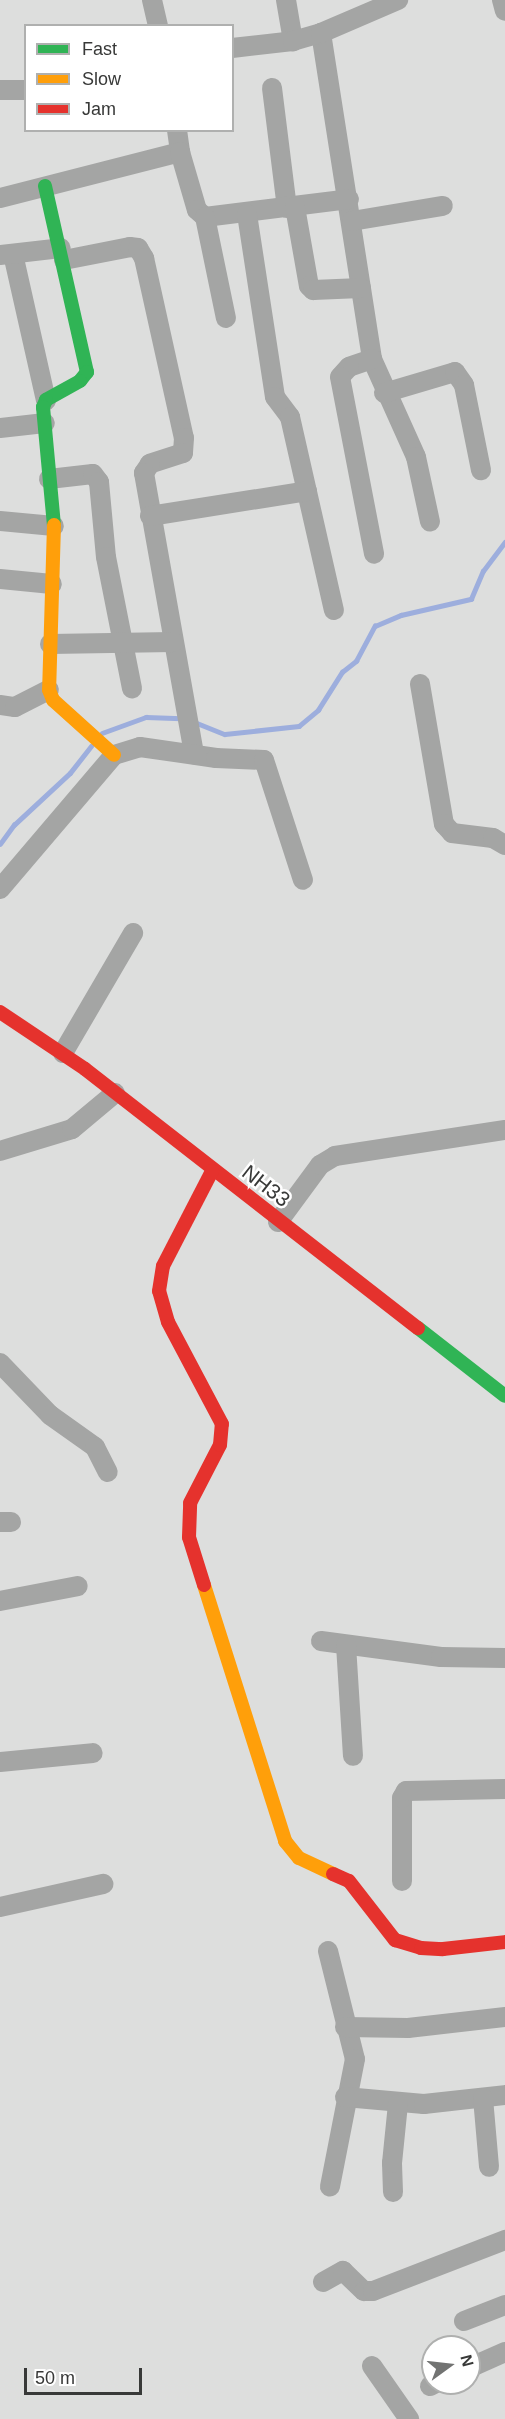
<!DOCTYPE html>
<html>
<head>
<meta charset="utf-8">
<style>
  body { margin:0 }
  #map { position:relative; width:505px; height:2419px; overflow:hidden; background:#dddedd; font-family:Arial,sans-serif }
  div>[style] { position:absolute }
  .stream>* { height:4.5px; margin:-2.25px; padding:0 2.25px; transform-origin:2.25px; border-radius:2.25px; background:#9daedd }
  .street>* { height:20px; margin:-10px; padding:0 10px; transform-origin:10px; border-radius:10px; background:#a4a5a4 }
  .fast>* { height:14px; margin:-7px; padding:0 7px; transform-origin:7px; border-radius:7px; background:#30b455 }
  .slow>* { height:14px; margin:-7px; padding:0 7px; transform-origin:7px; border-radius:7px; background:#ff9f0a }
  .jam>* { height:14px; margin:-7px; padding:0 7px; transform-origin:7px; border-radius:7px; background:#e5322d }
  span { translate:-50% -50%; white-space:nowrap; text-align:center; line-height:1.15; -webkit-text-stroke:5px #fff; paint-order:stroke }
  .street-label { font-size:21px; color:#383938 }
  .legend { position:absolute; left:24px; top:24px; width:210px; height:108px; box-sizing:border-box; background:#fff; border:2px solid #afb0af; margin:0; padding:8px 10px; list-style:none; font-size:18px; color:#383938 }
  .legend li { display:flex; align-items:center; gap:12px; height:30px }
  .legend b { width:30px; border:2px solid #afb0af }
  .north { position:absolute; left:421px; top:2335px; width:60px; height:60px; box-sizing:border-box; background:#fff; border:2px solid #afb0af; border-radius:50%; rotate:75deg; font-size:16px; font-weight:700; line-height:24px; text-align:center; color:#383938 }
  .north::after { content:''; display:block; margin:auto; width:21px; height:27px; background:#727372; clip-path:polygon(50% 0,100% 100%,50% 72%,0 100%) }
  .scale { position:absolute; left:24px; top:2368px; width:118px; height:27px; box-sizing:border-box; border:3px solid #383938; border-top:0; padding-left:8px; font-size:18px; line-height:21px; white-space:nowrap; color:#383938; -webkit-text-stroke:4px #fff; paint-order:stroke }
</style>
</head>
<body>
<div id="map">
  <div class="stream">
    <i style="left:192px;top:721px;width:35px;rotate:22deg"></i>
    <i style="left:225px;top:734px;width:74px;rotate:-6.2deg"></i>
    <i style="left:299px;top:726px;width:25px;rotate:-40deg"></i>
    <i style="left:318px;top:710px;width:45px;rotate:-57.7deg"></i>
    <i style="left:342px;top:672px;width:18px;rotate:-38deg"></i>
    <i style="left:356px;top:661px;width:40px;rotate:-62deg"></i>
    <i style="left:375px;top:626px;width:28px;rotate:-23deg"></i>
    <i style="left:401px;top:615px;width:72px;rotate:-12.9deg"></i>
    <i style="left:471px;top:599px;width:30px;rotate:-67deg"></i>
    <i style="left:483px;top:571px;width:36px;rotate:-53deg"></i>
    <i style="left:102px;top:733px;width:47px;rotate:-20deg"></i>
    <i style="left:146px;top:717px;width:35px;rotate:2deg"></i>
    <i style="left:0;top:844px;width:24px;rotate:-54deg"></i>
    <i style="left:14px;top:825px;width:76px;rotate:-42.9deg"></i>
    <i style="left:70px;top:773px;width:34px;rotate:-52deg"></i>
  </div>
  <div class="street">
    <i style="left:152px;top:0;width:27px;rotate:77deg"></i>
    <i style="left:286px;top:0;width:42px;rotate:80.3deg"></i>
    <i style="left:502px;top:0;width:11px;rotate:75deg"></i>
    <i style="left:321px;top:33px;width:330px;rotate:81.1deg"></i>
    <i style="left:372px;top:359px;width:107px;rotate:65.8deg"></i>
    <i style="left:416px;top:457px;width:66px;rotate:77.8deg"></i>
    <i style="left:232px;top:48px;width:61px;rotate:-6.5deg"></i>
    <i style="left:293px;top:41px;width:29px;rotate:-16deg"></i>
    <i style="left:321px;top:33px;width:84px;rotate:-23.2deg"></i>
    <i style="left:272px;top:88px;width:121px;rotate:82.9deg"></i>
    <i style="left:0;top:90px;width:26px"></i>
    <i style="left:177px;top:130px;width:22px;rotate:82deg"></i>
    <i style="left:0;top:198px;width:186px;rotate:-14.3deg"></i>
    <i style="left:180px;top:152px;width:60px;rotate:73.7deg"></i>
    <i style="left:197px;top:210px;width:11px;rotate:41deg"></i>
    <i style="left:205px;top:217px;width:145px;rotate:-7.1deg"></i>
    <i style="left:295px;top:207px;width:80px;rotate:80deg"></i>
    <i style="left:309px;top:286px;width:6px;rotate:45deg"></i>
    <i style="left:313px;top:290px;width:48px;rotate:-2.4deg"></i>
    <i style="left:247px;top:214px;width:185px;rotate:81.3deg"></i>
    <i style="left:275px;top:397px;width:25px;rotate:53deg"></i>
    <i style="left:290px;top:417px;width:198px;rotate:77.2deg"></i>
    <i style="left:205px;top:217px;width:103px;rotate:78.3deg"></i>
    <i style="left:352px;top:221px;width:92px;rotate:-9.4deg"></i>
    <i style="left:13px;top:254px;width:150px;rotate:77.3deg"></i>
    <i style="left:0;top:255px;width:61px;rotate:-6.5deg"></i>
    <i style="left:64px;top:260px;width:67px;rotate:-11.1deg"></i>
    <i style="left:130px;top:247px;width:8px;rotate:7deg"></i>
    <i style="left:138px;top:248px;width:12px;rotate:59deg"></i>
    <i style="left:144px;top:258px;width:184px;rotate:77.5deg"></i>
    <i style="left:184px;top:438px;width:15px;rotate:94deg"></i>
    <i style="left:183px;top:453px;width:35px;rotate:162deg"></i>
    <i style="left:150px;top:464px;width:11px;rotate:124deg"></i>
    <i style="left:144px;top:473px;width:286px;rotate:79.9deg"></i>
    <i style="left:372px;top:359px;width:24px;rotate:161deg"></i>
    <i style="left:349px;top:367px;width:13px;rotate:132deg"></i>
    <i style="left:340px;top:377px;width:180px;rotate:79.1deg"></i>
    <i style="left:384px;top:393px;width:74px;rotate:-16.5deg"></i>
    <i style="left:455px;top:372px;width:16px;rotate:55deg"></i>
    <i style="left:464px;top:385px;width:87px;rotate:78.7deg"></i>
    <i style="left:0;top:428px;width:45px;rotate:-6.3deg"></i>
    <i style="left:49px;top:479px;width:44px;rotate:-6.5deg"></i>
    <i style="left:93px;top:474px;width:10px;rotate:53deg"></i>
    <i style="left:99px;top:482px;width:75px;rotate:84.7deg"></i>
    <i style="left:106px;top:557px;width:134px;rotate:78.8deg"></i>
    <i style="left:150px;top:516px;width:159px;rotate:-9deg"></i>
    <i style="left:0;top:521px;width:54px;rotate:5.3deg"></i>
    <i style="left:0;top:579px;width:52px;rotate:5.5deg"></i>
    <i style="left:50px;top:644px;width:123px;rotate:-0.9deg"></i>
    <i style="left:420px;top:684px;width:142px;rotate:80.3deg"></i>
    <i style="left:444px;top:824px;width:12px;rotate:48deg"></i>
    <i style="left:452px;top:833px;width:41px;rotate:7deg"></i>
    <i style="left:493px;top:838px;width:14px;rotate:30deg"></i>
    <i style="left:0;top:705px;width:15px;rotate:8deg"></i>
    <i style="left:15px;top:707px;width:38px;rotate:-27deg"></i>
    <i style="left:0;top:889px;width:176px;rotate:-49.6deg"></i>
    <i style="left:114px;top:755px;width:27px;rotate:-17deg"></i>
    <i style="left:140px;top:747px;width:77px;rotate:8.2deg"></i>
    <i style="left:216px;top:758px;width:48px;rotate:2.4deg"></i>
    <i style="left:264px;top:760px;width:126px;rotate:72deg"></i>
    <i style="left:63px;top:1053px;width:139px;rotate:-59.7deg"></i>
    <i style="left:0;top:1151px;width:75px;rotate:-17deg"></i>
    <i style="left:72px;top:1129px;width:56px;rotate:-39.9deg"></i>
    <i style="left:278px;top:1222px;width:71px;rotate:-53.6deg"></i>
    <i style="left:320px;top:1165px;width:17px;rotate:-31deg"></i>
    <i style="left:335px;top:1156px;width:172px;rotate:-8.7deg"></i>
    <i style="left:0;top:1363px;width:72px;rotate:46.1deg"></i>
    <i style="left:50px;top:1415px;width:55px;rotate:35.4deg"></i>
    <i style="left:95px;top:1447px;width:28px;rotate:63deg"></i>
    <i style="left:0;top:1522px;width:11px"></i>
    <i style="left:0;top:1601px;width:79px;rotate:-10.9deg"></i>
    <i style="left:321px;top:1641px;width:121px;rotate:7.6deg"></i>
    <i style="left:441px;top:1657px;width:64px;rotate:0.9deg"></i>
    <i style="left:346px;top:1645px;width:111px;rotate:86.4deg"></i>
    <i style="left:0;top:1762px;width:93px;rotate:-5.5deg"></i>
    <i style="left:402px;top:1881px;width:83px;rotate:-90deg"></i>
    <i style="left:402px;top:1798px;width:8px;rotate:-60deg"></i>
    <i style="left:406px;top:1791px;width:99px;rotate:-1.2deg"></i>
    <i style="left:0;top:1907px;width:106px;rotate:-12.6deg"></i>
    <i style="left:328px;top:1951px;width:111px;rotate:76deg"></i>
    <i style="left:355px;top:2059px;width:130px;rotate:101.1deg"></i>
    <i style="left:345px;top:2027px;width:63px;rotate:0.9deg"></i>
    <i style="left:408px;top:2028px;width:98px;rotate:-6.5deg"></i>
    <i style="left:345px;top:2097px;width:79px;rotate:5.1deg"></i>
    <i style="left:424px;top:2104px;width:81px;rotate:-6.3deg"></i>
    <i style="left:483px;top:2098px;width:69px;rotate:85deg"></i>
    <i style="left:393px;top:2192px;width:29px;rotate:-92deg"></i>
    <i style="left:392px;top:2163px;width:59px;rotate:-84.2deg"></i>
    <i style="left:323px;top:2282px;width:23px;rotate:-29deg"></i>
    <i style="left:343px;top:2271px;width:29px;rotate:44deg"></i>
    <i style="left:364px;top:2291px;width:9px"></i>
    <i style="left:373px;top:2291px;width:142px;rotate:-21.1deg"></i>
    <i style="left:464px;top:2321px;width:44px;rotate:-21.3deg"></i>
    <i style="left:372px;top:2366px;width:65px;rotate:55.1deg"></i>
    <i style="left:469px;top:2368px;width:39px;rotate:-24deg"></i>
    <i style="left:430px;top:2386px;width:7px;rotate:-27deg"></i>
  </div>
  <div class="fast">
    <i style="left:45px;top:186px;width:191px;rotate:77.3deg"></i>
    <i style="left:87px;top:372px;width:11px;rotate:128deg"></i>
    <i style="left:80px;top:381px;width:39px;rotate:151deg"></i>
    <i style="left:46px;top:400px;width:8px;rotate:113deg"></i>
    <i style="left:43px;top:407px;width:119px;rotate:84.7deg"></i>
    <i style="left:418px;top:1328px;width:110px;rotate:38deg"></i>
  </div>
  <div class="slow">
    <i style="left:54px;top:525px;width:165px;rotate:91.7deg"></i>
    <i style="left:49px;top:690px;width:11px;rotate:68deg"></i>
    <i style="left:53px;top:700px;width:82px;rotate:42deg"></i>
    <i style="left:204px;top:1585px;width:269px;rotate:72.4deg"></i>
    <i style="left:285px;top:1841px;width:22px;rotate:51deg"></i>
    <i style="left:299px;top:1858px;width:38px;rotate:25deg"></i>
  </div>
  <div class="jam">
    <i style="left:0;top:1012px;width:102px;rotate:33.8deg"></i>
    <i style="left:85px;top:1069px;width:422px;rotate:37.9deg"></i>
    <i style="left:204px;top:1585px;width:50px;rotate:-107.4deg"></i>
    <i style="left:189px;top:1537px;width:34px;rotate:-88deg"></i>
    <i style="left:190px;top:1503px;width:65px;rotate:-62.7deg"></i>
    <i style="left:220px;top:1445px;width:21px;rotate:-85deg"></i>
    <i style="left:222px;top:1424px;width:115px;rotate:-117.9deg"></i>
    <i style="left:168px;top:1322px;width:32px;rotate:-106deg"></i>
    <i style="left:159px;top:1291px;width:25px;rotate:-81deg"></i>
    <i style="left:163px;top:1266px;width:107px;rotate:-62.7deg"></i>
    <i style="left:333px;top:1874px;width:17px;rotate:24deg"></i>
    <i style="left:349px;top:1881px;width:75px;rotate:52.1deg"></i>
    <i style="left:395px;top:1940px;width:27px;rotate:17deg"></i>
    <i style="left:421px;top:1948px;width:22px;rotate:3deg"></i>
    <i style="left:443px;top:1949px;width:62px;rotate:-6.4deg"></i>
  </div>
  <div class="street-label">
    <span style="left:266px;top:1186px;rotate:38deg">NH33</span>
  </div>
  <ul class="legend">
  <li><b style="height:8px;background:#30b455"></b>Fast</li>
  <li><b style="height:8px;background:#ff9f0a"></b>Slow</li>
  <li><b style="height:8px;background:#e5322d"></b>Jam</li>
  </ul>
  <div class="north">N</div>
  <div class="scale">50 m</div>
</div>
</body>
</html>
